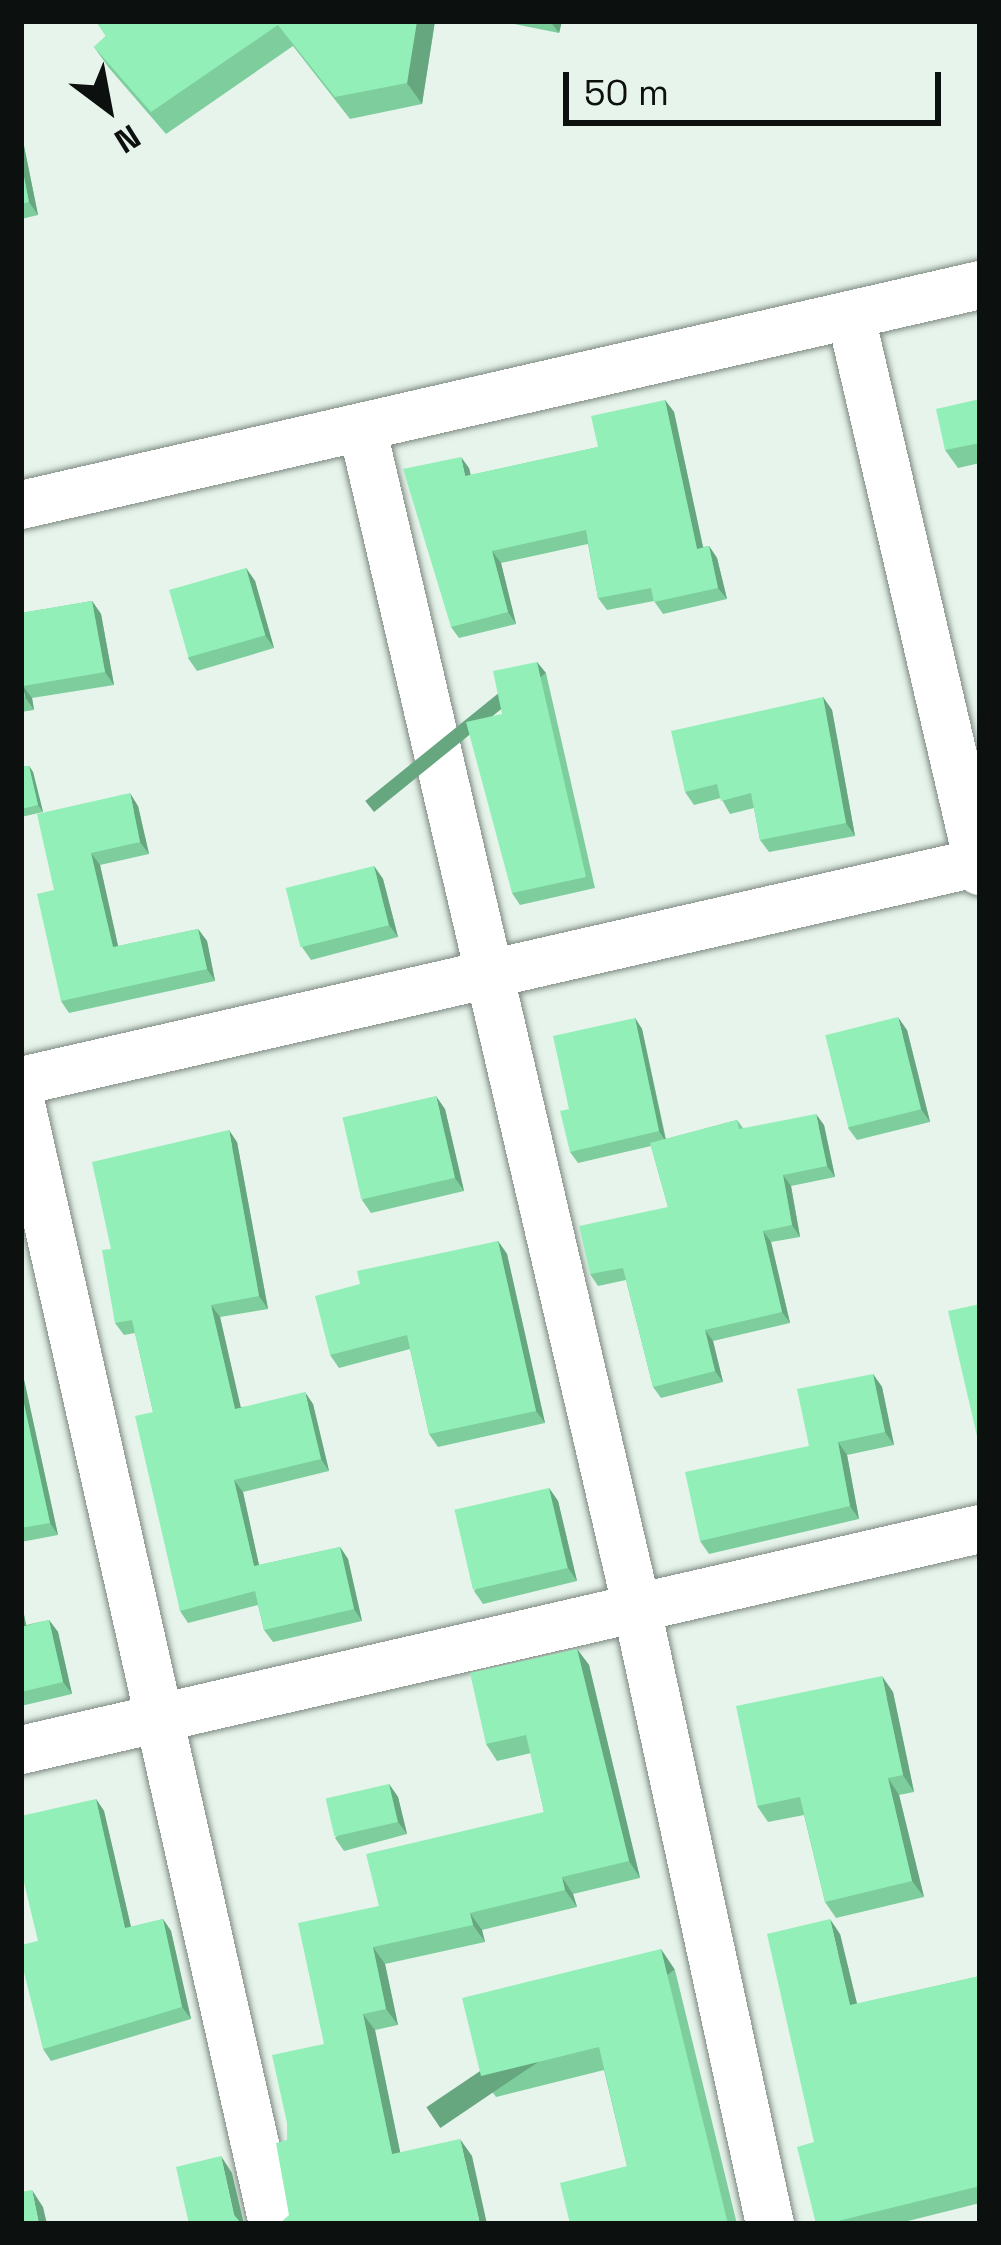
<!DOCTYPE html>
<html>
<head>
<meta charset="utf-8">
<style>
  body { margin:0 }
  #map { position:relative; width:1001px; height:2245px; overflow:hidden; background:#e7f4eb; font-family:"Space Grotesk",sans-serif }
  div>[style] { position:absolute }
  .roads { filter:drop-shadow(0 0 3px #7c8880) drop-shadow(0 0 3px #7c8880) }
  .street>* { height:48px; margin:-24px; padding:0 24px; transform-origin:24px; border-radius:24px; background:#fff }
  .wall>* { inset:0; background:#7ece9d }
  .shaded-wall>* { inset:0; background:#66a780; transform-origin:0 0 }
  .building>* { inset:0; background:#92efb7; transform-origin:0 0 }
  span { translate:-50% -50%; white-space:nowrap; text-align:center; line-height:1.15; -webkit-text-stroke:9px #e7f4eb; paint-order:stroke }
  .frame { position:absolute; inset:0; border:24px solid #0c100e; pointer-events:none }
  .north { position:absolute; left:48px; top:48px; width:120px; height:120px; -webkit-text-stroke:9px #e7f4eb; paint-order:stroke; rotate:148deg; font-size:33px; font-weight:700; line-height:48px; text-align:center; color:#0c100e }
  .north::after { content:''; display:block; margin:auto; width:42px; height:54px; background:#0c100e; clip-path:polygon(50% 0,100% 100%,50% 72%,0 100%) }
  .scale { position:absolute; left:563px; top:72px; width:378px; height:54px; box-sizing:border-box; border:6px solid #0c100e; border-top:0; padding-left:15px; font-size:36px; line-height:42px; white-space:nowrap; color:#0c100e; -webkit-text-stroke:9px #e7f4eb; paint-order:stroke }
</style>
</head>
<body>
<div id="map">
  <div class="roads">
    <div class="street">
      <i style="left:851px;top:317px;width:569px;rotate:76.89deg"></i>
      <i style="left:362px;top:427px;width:1214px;rotate:76.9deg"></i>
      <i style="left:637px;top:1609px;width:629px;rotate:77.8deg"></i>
      <i style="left:21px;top:505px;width:984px;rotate:-12.92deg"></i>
      <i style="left:21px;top:1081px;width:984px;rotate:-12.86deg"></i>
      <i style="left:21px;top:1104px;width:1148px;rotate:77.32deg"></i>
      <i style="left:21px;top:1750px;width:984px;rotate:-12.98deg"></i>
    </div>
  </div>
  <div class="wall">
    <i style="clip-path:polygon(96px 21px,435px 21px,422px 104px,350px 119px,293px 46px,166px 134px,109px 68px,94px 47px,106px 36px)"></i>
    <i style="clip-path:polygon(500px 21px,562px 21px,559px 33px)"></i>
    <i style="clip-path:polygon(21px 131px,38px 215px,21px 219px)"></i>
    <i style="clip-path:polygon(980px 399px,980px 463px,958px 468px,945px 450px)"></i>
    <i style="clip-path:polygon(665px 400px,674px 412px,703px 547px,709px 546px,717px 558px,727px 599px,663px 614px,654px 601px,607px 610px,598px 598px,588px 544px,501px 563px,516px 624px,459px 638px,451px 627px,469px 468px,471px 475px,598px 447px)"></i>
    <i style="clip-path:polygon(246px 568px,255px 581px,274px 648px,197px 671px,188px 658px)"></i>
    <i style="clip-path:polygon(92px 601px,101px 614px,114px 685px,32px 698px,34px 710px,21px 712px,21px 613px)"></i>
    <i style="clip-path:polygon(537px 662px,546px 673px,595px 888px,520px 905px,512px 893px,502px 714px)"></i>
    <i style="clip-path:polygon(823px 697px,832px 710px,855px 836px,769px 852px,760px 840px,754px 808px,730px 814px,721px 798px,694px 805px,685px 792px)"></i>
    <i style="clip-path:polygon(29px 766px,33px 772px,43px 812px,21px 817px,21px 767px)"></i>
    <i style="clip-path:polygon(138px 806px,149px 854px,100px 865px,118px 946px,198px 929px,207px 941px,215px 981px,69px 1013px,61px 1001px,54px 890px)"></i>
    <i style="clip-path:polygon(374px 866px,383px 879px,398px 937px,311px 960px,302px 947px)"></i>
    <i style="clip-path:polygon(635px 1018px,642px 1029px,666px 1139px,737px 1120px,743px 1128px,824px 1125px,835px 1177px,791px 1186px,800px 1237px,771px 1242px,790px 1323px,713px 1341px,723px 1382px,661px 1398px,653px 1387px,626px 1280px,598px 1286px,590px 1274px,668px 1207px,651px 1146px,578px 1163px,570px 1152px,569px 1109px)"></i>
    <i style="clip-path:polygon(907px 1030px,930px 1122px,857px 1140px,848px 1128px)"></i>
    <i style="clip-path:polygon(445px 1109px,464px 1191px,371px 1213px,362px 1200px)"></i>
    <i style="clip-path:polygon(237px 1142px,268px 1309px,220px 1317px,240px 1407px,313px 1404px,329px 1471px,243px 1492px,259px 1565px,340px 1547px,348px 1559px,362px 1621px,273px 1642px,264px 1630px,258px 1605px,188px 1623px,180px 1611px,153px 1412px,135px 1333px,124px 1335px,115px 1323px,111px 1249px)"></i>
    <i style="clip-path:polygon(498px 1241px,507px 1254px,545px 1423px,438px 1447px,429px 1434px,410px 1349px,339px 1368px,330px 1355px,360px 1284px)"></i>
    <i style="clip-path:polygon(21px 1366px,58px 1535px,21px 1542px)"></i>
    <i style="clip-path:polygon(873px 1374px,882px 1387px,894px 1445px,847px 1455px,859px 1519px,709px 1554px,700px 1541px,809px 1446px)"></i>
    <i style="clip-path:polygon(549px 1488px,558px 1501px,577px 1581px,483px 1604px,474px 1591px)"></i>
    <i style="clip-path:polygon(21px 1600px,26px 1625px,49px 1620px,58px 1632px,72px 1694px,21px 1706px)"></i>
    <i style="clip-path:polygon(577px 1649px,589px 1665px,640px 1878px,573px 1894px,577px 1907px,482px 1930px,485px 1942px,385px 1964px,398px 2025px,375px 2030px,400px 2152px,472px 2156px,289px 2215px,287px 2140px,379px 1906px,544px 1812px,531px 1753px,497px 1761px,486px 1744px)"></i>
    <i style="clip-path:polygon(893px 1692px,914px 1792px,899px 1795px,924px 1897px,836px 1918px,825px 1902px,804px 1815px,768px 1822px,757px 1806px)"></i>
    <i style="clip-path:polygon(389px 1784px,398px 1797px,407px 1834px,344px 1851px,335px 1838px)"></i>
    <i style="clip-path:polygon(96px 1799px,104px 1811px,131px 1927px,163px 1919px,171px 1931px,191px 2019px,51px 2061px,43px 2049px,38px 1941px)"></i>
    <i style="clip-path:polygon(840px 1934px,857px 2004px,980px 1976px,980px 2203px,896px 2224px,816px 2224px,814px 2142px)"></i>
    <i style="clip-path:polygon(675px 1970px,737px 2224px,570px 2224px,627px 2166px,604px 2070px,496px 2097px,481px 2076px)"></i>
  </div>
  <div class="shaded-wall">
    <i style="clip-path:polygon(417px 21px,435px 21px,422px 104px,407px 83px)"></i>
    <i style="clip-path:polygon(550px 21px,562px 21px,559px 33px)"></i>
    <i style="clip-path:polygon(21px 131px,38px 215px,29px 202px,21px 162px)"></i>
    <i style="clip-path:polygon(665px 400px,674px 412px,706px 561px,697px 549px)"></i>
    <i style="clip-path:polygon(461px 457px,469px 468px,473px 488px,465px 476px)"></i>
    <i style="clip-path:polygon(709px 546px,717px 558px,727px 599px,718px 588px)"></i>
    <i style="clip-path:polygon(492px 551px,501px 563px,516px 624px,508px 612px)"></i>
    <i style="clip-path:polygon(246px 568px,255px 581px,274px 648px,265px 635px)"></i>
    <i style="clip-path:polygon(92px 601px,101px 614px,114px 685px,105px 672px)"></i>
    <i style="left:537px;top:662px;width:14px;height:221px;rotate:51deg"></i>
    <i style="clip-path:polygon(23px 686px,32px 698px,34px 710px,25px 697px)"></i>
    <i style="clip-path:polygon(823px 697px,832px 710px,855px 836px,846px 823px)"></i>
    <i style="clip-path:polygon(29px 766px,33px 772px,43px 812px,38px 805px)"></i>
    <i style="clip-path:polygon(130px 793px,138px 806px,149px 854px,140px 842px)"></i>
    <i style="clip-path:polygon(91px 853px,100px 865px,121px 959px,113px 947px)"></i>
    <i style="clip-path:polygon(374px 866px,383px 879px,398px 937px,389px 925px)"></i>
    <i style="clip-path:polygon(198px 929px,207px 941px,215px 981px,207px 969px)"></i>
    <i style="clip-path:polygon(898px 1017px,907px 1030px,930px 1122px,921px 1109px)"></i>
    <i style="clip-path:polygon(635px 1018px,642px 1029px,666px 1142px,659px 1131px)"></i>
    <i style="clip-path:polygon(436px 1096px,445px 1109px,464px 1191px,455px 1178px)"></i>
    <i style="clip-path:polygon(816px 1114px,824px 1125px,835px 1177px,827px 1166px)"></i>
    <i style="clip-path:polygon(229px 1130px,237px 1142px,268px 1309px,259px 1296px)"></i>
    <i style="clip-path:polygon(783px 1175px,791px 1186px,800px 1237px,792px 1225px)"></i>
    <i style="clip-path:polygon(763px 1231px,771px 1242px,790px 1323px,782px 1312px)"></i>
    <i style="clip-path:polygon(498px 1241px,507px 1254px,545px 1423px,536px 1411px)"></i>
    <i style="clip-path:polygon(211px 1305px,220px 1317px,244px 1421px,235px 1409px)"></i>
    <i style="clip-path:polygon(705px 1330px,713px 1341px,723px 1382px,715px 1371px)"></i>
    <i style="clip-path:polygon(21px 1366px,58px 1535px,50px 1523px,21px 1390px)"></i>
    <i style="clip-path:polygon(873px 1374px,882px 1387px,894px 1445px,885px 1432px)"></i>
    <i style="clip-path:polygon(305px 1392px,313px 1404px,329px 1471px,321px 1459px)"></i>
    <i style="clip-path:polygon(838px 1442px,847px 1455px,859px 1519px,850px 1506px)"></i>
    <i style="clip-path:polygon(234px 1480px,243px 1492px,262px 1579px,254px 1566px)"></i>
    <i style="clip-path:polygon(549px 1488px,558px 1501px,577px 1581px,568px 1568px)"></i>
    <i style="clip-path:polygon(340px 1547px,348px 1559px,362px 1621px,354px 1609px)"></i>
    <i style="clip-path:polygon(21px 1600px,29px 1639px,21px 1628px)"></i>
    <i style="clip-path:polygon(49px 1620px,58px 1632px,72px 1694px,63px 1682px)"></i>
    <i style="clip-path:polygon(577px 1649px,589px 1665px,640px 1878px,629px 1861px)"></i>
    <i style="clip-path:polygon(882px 1676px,893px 1692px,914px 1792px,903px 1775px)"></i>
    <i style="clip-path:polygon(888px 1778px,899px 1795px,924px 1897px,912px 1881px)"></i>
    <i style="clip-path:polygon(389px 1784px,398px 1797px,407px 1834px,398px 1822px)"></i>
    <i style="clip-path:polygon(96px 1799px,104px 1811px,134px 1940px,125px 1928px)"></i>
    <i style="clip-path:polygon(562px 1877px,573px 1894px,577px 1907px,565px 1890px)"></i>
    <i style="clip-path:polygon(470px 1913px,482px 1930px,485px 1942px,473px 1925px)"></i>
    <i style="clip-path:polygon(163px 1919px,171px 1931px,191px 2019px,182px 2007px)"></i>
    <i style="clip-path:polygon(830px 1919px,840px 1934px,861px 2020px,850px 2005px)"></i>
    <i style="clip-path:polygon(373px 1947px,385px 1964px,398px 2025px,386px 2009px)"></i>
    <i style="left:661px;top:1949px;width:25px;height:283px;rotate:56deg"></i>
    <i style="clip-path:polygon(363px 2014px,375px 2030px,404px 2171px,392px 2154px)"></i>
    <i style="clip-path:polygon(460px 2139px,472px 2156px,487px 2224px,480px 2224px)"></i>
    <i style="clip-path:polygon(221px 2156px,232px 2173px,244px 2224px,240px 2224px,234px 2215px)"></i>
    <i style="clip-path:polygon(32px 2190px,43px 2207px,47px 2224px,39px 2224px)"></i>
  </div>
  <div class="building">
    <i style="clip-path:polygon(96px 21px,417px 21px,407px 83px,335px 97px,278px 25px,151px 112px,94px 47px,106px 36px)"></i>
    <i style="clip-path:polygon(21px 162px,29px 202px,21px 204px)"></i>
    <i style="clip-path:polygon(980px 399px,980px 443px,945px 450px,936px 409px)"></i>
    <i style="clip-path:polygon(665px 400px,697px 549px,709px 546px,718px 588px,654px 602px,651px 588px,598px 598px,586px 530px,492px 551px,508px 612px,451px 627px,403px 469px,461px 457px,465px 476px,598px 447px,591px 416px)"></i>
    <i style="left:246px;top:568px;width:70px;height:80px;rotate:74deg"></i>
    <i style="clip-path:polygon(92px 601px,105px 672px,23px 686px,25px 697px,21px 698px,21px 613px)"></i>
    <i style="clip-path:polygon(537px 662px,586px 877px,512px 893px,466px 722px,502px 714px,493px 671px)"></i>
    <i style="clip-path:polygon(823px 697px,846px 823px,760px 840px,751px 793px,721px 801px,717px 784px,685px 792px,671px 731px)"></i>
    <i style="clip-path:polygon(29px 766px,38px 805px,21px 809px,21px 767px)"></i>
    <i style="clip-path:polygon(130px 793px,140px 842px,91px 853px,113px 947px,198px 929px,207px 969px,61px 1001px,37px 894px,54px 890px,37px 814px)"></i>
    <i style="left:374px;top:866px;width:61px;height:91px;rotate:76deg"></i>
    <i style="left:898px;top:1017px;width:95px;height:75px;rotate:76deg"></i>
    <i style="clip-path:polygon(635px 1018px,659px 1131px,570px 1152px,560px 1111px,569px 1109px,553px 1036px)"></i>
    <i style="left:436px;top:1096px;width:84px;height:96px;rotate:77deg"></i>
    <i style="clip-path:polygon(816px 1114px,827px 1166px,783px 1175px,792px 1225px,763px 1231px,782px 1312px,705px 1330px,715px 1371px,653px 1387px,623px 1268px,590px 1274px,579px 1226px,668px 1207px,650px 1143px,737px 1120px,739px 1129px)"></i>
    <i style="clip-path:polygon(229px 1130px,259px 1296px,211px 1305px,235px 1409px,305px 1392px,321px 1459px,234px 1480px,254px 1566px,340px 1547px,354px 1609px,264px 1630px,255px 1591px,180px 1611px,135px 1416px,153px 1412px,132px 1320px,115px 1323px,102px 1250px,111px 1249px,92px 1162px)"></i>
    <i style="clip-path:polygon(498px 1241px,536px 1411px,429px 1434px,407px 1335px,330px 1355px,315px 1296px,360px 1284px,357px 1271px)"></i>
    <i style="clip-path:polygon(980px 1304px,980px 1449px,948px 1311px)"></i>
    <i style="clip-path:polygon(873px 1374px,885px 1432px,838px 1442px,850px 1506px,700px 1541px,685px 1472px,809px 1446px,797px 1389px)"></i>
    <i style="clip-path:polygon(21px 1390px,50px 1523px,21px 1528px)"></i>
    <i style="left:549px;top:1488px;width:82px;height:97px;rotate:77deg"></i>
    <i style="clip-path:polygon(49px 1620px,63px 1682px,21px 1692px,21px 1627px)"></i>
    <i style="clip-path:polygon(577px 1649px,629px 1861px,562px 1877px,565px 1890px,470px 1913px,473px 1925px,373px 1947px,386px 2009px,363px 2014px,392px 2154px,460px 2139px,480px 2224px,279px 2224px,289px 2215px,276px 2143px,287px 2140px,287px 2123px,272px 2055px,324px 2044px,298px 1923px,379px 1906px,366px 1854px,544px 1812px,526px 1735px,486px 1744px,470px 1673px)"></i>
    <i style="clip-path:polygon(882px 1676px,903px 1775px,888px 1778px,912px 1881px,825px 1902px,800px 1797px,757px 1806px,736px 1706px)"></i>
    <i style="left:389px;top:1784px;width:39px;height:65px;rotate:77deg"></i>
    <i style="clip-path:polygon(96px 1799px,125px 1928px,163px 1919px,182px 2007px,43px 2049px,21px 1960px,21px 1945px,38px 1941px,21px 1870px,21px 1816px)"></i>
    <i style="clip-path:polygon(830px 1919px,850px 2005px,980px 1976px,980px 2186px,826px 2224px,816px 2224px,797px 2147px,814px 2142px,767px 1934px)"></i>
    <i style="clip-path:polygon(661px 1949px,728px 2224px,570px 2224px,560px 2183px,627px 2166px,599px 2047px,481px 2076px,462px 1998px)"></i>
    <i style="clip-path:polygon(221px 2156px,234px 2215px,242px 2224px,189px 2224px,176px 2167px)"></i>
    <i style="clip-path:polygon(32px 2190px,39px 2224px,21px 2224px,21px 2192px)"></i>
  </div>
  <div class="frame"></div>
  <div class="north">N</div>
  <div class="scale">50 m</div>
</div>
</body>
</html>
